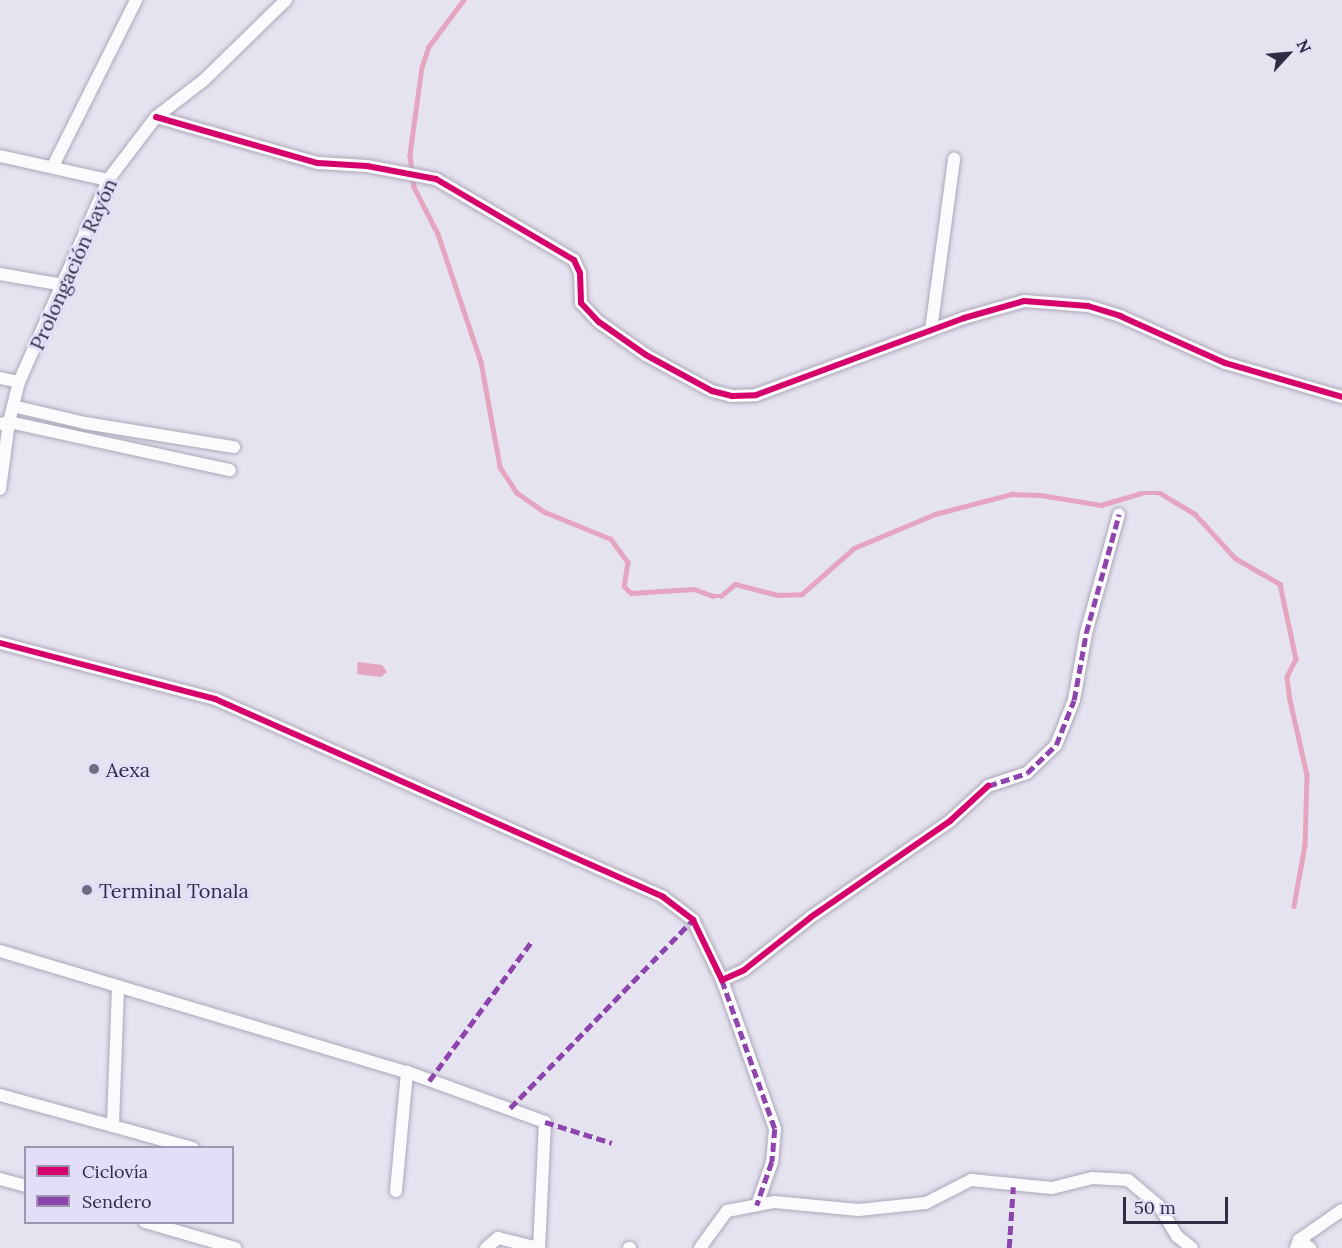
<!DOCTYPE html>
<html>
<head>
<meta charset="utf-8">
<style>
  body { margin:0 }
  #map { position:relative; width:1342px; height:1248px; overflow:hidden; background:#e6e3f1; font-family:Lora,serif }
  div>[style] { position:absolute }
  .water>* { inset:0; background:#e5a4bf }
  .stream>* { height:4.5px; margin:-2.25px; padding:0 2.25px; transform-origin:2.25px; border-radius:2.25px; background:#e5a4bf }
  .roads { filter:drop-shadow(0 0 2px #aca7b8) drop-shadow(0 0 2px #aca7b8) }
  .street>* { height:12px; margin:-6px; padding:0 6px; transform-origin:6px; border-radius:6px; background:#fbfbfd }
  .quiet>* { height:4.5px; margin-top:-2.25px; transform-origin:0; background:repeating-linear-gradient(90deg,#8e44ad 0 9px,transparent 0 13.5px) }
  .cycleway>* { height:6px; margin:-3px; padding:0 3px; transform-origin:3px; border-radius:3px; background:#d6006c }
  .dots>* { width:16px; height:16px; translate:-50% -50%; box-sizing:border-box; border:3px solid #e3ddf7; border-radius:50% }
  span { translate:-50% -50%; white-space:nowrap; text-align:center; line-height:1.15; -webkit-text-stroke:6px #e3ddf7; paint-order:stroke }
  .street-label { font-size:20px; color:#322b44 }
  .poi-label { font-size:20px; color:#322b44 }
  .left { translate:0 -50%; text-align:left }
  .legend { position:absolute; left:24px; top:1146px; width:210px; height:78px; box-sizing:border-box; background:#e3ddf7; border:2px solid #9c96af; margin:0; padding:8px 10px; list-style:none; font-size:18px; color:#322b44 }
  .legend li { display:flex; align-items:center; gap:12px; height:30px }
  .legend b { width:30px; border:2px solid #9c96af }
  .north { position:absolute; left:1258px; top:24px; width:60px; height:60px; -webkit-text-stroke:4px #e3ddf7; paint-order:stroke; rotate:64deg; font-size:16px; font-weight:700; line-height:24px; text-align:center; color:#322b44 }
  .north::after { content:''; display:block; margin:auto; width:21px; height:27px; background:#322b44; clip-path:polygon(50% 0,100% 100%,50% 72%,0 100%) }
  .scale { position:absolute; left:1123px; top:1197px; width:105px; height:27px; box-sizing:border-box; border:3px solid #322b44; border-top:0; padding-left:8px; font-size:18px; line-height:21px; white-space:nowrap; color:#322b44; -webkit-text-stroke:4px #e3ddf7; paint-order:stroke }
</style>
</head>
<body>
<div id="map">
  <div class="water">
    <i style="clip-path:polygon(358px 662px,382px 665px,387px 672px,381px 677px,357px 674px)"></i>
  </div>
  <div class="stream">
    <i style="left:464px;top:0;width:59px;rotate:126.7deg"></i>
    <i style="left:429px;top:47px;width:21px;rotate:109deg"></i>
    <i style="left:422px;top:67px;width:89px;rotate:97.8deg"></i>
    <i style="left:410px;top:155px;width:32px;rotate:83deg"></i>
    <i style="left:414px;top:187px;width:53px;rotate:62.9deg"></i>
    <i style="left:438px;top:234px;width:135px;rotate:71.4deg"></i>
    <i style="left:481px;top:362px;width:107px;rotate:79.7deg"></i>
    <i style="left:500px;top:467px;width:30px;rotate:57deg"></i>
    <i style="left:516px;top:492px;width:35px;rotate:35deg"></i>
    <i style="left:545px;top:512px;width:71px;rotate:22.2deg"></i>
    <i style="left:611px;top:539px;width:29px;rotate:54deg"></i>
    <i style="left:628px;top:562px;width:24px;rotate:99deg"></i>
    <i style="left:624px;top:586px;width:10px;rotate:45deg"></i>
    <i style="left:631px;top:593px;width:63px;rotate:-3.6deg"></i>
    <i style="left:694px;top:589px;width:20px;rotate:20deg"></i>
    <i style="left:713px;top:596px;width:8px"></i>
    <i style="left:721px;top:596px;width:18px;rotate:-41deg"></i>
    <i style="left:735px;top:584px;width:44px;rotate:14.3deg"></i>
    <i style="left:778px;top:595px;width:24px;rotate:-2deg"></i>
    <i style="left:802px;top:594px;width:69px;rotate:-41.5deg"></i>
    <i style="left:854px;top:548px;width:88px;rotate:-22.8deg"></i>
    <i style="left:935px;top:514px;width:80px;rotate:-14.6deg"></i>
    <i style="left:1012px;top:494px;width:29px;rotate:2deg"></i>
    <i style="left:1041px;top:495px;width:61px;rotate:9.5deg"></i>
    <i style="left:1101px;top:505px;width:42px;rotate:-16.7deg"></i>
    <i style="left:1141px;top:493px;width:19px"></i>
    <i style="left:1160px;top:493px;width:41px;rotate:31deg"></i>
    <i style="left:1195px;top:514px;width:59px;rotate:47.7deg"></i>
    <i style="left:1235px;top:558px;width:52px;rotate:30deg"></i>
    <i style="left:1280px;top:584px;width:77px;rotate:78deg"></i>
    <i style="left:1296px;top:659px;width:20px;rotate:117deg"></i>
    <i style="left:1287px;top:677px;width:23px;rotate:83deg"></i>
    <i style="left:1290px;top:700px;width:77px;rotate:77.2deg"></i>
    <i style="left:1307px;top:775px;width:70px;rotate:91.6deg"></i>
    <i style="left:1305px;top:845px;width:62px;rotate:100.2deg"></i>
  </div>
  <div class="roads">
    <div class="street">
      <i style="left:156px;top:117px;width:168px;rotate:15.9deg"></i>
      <i style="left:318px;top:163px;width:49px;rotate:3.5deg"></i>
      <i style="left:367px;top:166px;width:70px;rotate:10.7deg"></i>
      <i style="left:436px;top:179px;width:160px;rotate:30.4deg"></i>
      <i style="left:574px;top:260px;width:14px;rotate:65deg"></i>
      <i style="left:580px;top:273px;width:30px;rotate:88deg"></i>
      <i style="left:581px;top:303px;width:26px;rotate:47deg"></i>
      <i style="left:599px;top:322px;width:57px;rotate:35.1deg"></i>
      <i style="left:646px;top:355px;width:75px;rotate:28.6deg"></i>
      <i style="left:712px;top:391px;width:21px;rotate:14deg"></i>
      <i style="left:732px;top:396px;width:24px;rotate:-2deg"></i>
      <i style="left:756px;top:395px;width:222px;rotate:-20.3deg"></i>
      <i style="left:964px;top:318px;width:62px;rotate:-15.8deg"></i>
      <i style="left:1024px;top:301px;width:64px;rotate:4.5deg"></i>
      <i style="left:1088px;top:306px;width:34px;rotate:17deg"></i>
      <i style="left:1120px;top:316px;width:115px;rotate:24.1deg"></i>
      <i style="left:1225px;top:363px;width:122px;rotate:16.2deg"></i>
      <i style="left:0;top:156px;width:111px;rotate:12.5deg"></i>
      <i style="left:53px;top:166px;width:186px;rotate:-63.4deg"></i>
      <i style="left:0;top:274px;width:65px;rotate:9.8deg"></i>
      <i style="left:931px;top:330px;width:173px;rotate:-82.3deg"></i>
      <i style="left:0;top:378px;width:19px;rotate:12deg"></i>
      <i style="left:13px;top:406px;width:74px;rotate:13.3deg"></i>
      <i style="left:85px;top:423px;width:151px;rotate:9.2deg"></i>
      <i style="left:0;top:424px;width:9px;rotate:-13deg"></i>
      <i style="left:9px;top:422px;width:226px;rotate:12.3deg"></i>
      <i style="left:0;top:489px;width:68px;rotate:-82.3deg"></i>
      <i style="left:9px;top:422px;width:41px;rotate:-76deg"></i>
      <i style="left:19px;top:382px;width:221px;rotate:-66.2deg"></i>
      <i style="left:108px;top:180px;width:79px;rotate:-52.7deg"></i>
      <i style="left:156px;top:117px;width:61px;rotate:-37.6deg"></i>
      <i style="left:204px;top:80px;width:115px;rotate:-44.3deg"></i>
      <i style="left:0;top:643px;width:222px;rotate:14.6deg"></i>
      <i style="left:215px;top:699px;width:490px;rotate:23.8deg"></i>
      <i style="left:663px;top:897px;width:38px;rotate:37deg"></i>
      <i style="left:693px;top:920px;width:67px;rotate:64.2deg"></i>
      <i style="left:722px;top:980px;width:24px;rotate:-24deg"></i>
      <i style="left:744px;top:970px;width:85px;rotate:-38.3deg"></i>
      <i style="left:811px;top:917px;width:169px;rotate:-34.6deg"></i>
      <i style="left:950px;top:821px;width:52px;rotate:-42.6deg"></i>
      <i style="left:988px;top:786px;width:41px;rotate:-18.4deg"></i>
      <i style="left:1027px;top:773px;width:40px;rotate:-44deg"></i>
      <i style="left:1056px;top:745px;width:48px;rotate:-68.2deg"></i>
      <i style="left:1074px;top:700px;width:68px;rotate:-79.8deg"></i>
      <i style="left:1086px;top:633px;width:123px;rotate:-74.5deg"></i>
      <i style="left:0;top:951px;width:425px;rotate:16.6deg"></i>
      <i style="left:407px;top:1072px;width:147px;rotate:19.9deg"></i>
      <i style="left:545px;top:1122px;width:126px;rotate:92.7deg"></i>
      <i style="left:722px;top:980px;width:158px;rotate:70.4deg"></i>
      <i style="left:775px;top:1129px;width:33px;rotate:95deg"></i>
      <i style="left:772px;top:1162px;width:46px;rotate:109.2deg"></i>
      <i style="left:0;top:1095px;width:200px;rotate:15.4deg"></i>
      <i style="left:113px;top:1124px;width:138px;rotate:-87.9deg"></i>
      <i style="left:0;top:1179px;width:27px;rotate:15deg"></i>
      <i style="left:396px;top:1191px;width:120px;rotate:-84.7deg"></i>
      <i style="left:145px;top:1222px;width:94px;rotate:16.1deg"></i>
      <i style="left:1299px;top:1240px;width:14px;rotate:36deg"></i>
      <i style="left:486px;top:1248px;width:16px;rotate:-40deg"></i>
      <i style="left:498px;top:1238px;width:41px;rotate:14deg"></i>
      <i style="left:629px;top:1248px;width:1px"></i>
      <i style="left:700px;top:1248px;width:46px;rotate:-53.9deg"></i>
      <i style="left:727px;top:1211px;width:31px;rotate:-11deg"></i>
      <i style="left:757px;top:1205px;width:17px;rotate:-10deg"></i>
      <i style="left:774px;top:1202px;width:85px;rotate:5.4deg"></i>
      <i style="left:859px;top:1210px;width:67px;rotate:-6deg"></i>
      <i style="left:926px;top:1203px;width:51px;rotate:-27.1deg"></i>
      <i style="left:971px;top:1180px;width:81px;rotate:5.6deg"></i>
      <i style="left:1052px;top:1188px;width:41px;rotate:-14deg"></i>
      <i style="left:1092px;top:1178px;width:36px;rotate:3deg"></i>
      <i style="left:1128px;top:1180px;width:40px;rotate:40deg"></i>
      <i style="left:1159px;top:1206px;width:35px;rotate:59deg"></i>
      <i style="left:1177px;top:1236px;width:19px;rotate:39deg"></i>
      <i style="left:1296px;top:1248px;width:9px;rotate:-69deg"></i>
      <i style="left:1299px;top:1240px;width:52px;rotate:-34.9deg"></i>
    </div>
  </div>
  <div class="quiet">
    <i style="left:988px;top:786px;width:41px;rotate:-18.4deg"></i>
    <i style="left:1027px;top:773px;width:40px;rotate:-44deg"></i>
    <i style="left:1056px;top:745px;width:48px;rotate:-68.2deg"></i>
    <i style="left:1074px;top:700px;width:68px;rotate:-79.8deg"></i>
    <i style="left:1086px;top:633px;width:123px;rotate:-74.5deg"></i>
    <i style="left:722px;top:980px;width:158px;rotate:70.4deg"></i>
    <i style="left:775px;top:1129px;width:33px;rotate:95deg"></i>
    <i style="left:772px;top:1162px;width:46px;rotate:109.2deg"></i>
    <i style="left:429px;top:1081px;width:174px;rotate:-53.7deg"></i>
    <i style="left:510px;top:1108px;width:262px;rotate:-45.8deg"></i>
    <i style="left:545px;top:1122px;width:70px;rotate:17.4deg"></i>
    <i style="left:1009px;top:1248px;width:61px;rotate:-86.2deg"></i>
  </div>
  <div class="cycleway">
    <i style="left:156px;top:117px;width:168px;rotate:15.9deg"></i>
    <i style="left:318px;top:163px;width:49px;rotate:3.5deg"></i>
    <i style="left:367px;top:166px;width:70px;rotate:10.7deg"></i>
    <i style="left:436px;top:179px;width:160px;rotate:30.4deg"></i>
    <i style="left:574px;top:260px;width:14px;rotate:65deg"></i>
    <i style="left:580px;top:273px;width:30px;rotate:88deg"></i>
    <i style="left:581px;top:303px;width:26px;rotate:47deg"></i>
    <i style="left:599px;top:322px;width:57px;rotate:35.1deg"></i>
    <i style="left:646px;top:355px;width:75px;rotate:28.6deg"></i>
    <i style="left:712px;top:391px;width:21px;rotate:14deg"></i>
    <i style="left:732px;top:396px;width:24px;rotate:-2deg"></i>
    <i style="left:756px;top:395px;width:222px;rotate:-20.3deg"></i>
    <i style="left:964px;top:318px;width:62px;rotate:-15.8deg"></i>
    <i style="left:1024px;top:301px;width:64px;rotate:4.5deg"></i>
    <i style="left:1088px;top:306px;width:34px;rotate:17deg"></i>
    <i style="left:1120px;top:316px;width:115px;rotate:24.1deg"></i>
    <i style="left:1225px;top:363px;width:122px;rotate:16.2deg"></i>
    <i style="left:0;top:643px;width:222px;rotate:14.6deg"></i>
    <i style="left:215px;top:699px;width:490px;rotate:23.8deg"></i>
    <i style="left:663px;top:897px;width:38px;rotate:37deg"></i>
    <i style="left:693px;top:920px;width:67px;rotate:64.2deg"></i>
    <i style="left:722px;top:980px;width:24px;rotate:-24deg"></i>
    <i style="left:744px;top:970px;width:85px;rotate:-38.3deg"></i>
    <i style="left:811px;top:917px;width:169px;rotate:-34.6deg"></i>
    <i style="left:950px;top:821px;width:52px;rotate:-42.6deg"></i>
  </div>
  <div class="dots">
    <i style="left:94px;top:769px;background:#716b81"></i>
    <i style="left:87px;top:890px;background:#716b81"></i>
  </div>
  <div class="street-label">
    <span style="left:73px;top:264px;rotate:-66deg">Prolongación Rayón</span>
  </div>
  <div class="poi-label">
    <span class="left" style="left:106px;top:769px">Aexa</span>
    <span class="left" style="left:99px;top:890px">Terminal Tonala</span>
  </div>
  <ul class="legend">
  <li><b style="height:8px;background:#d6006c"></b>Ciclovía</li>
  <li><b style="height:8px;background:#8e44ad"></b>Sendero</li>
  </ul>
  <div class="north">N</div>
  <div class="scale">50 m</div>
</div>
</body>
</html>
